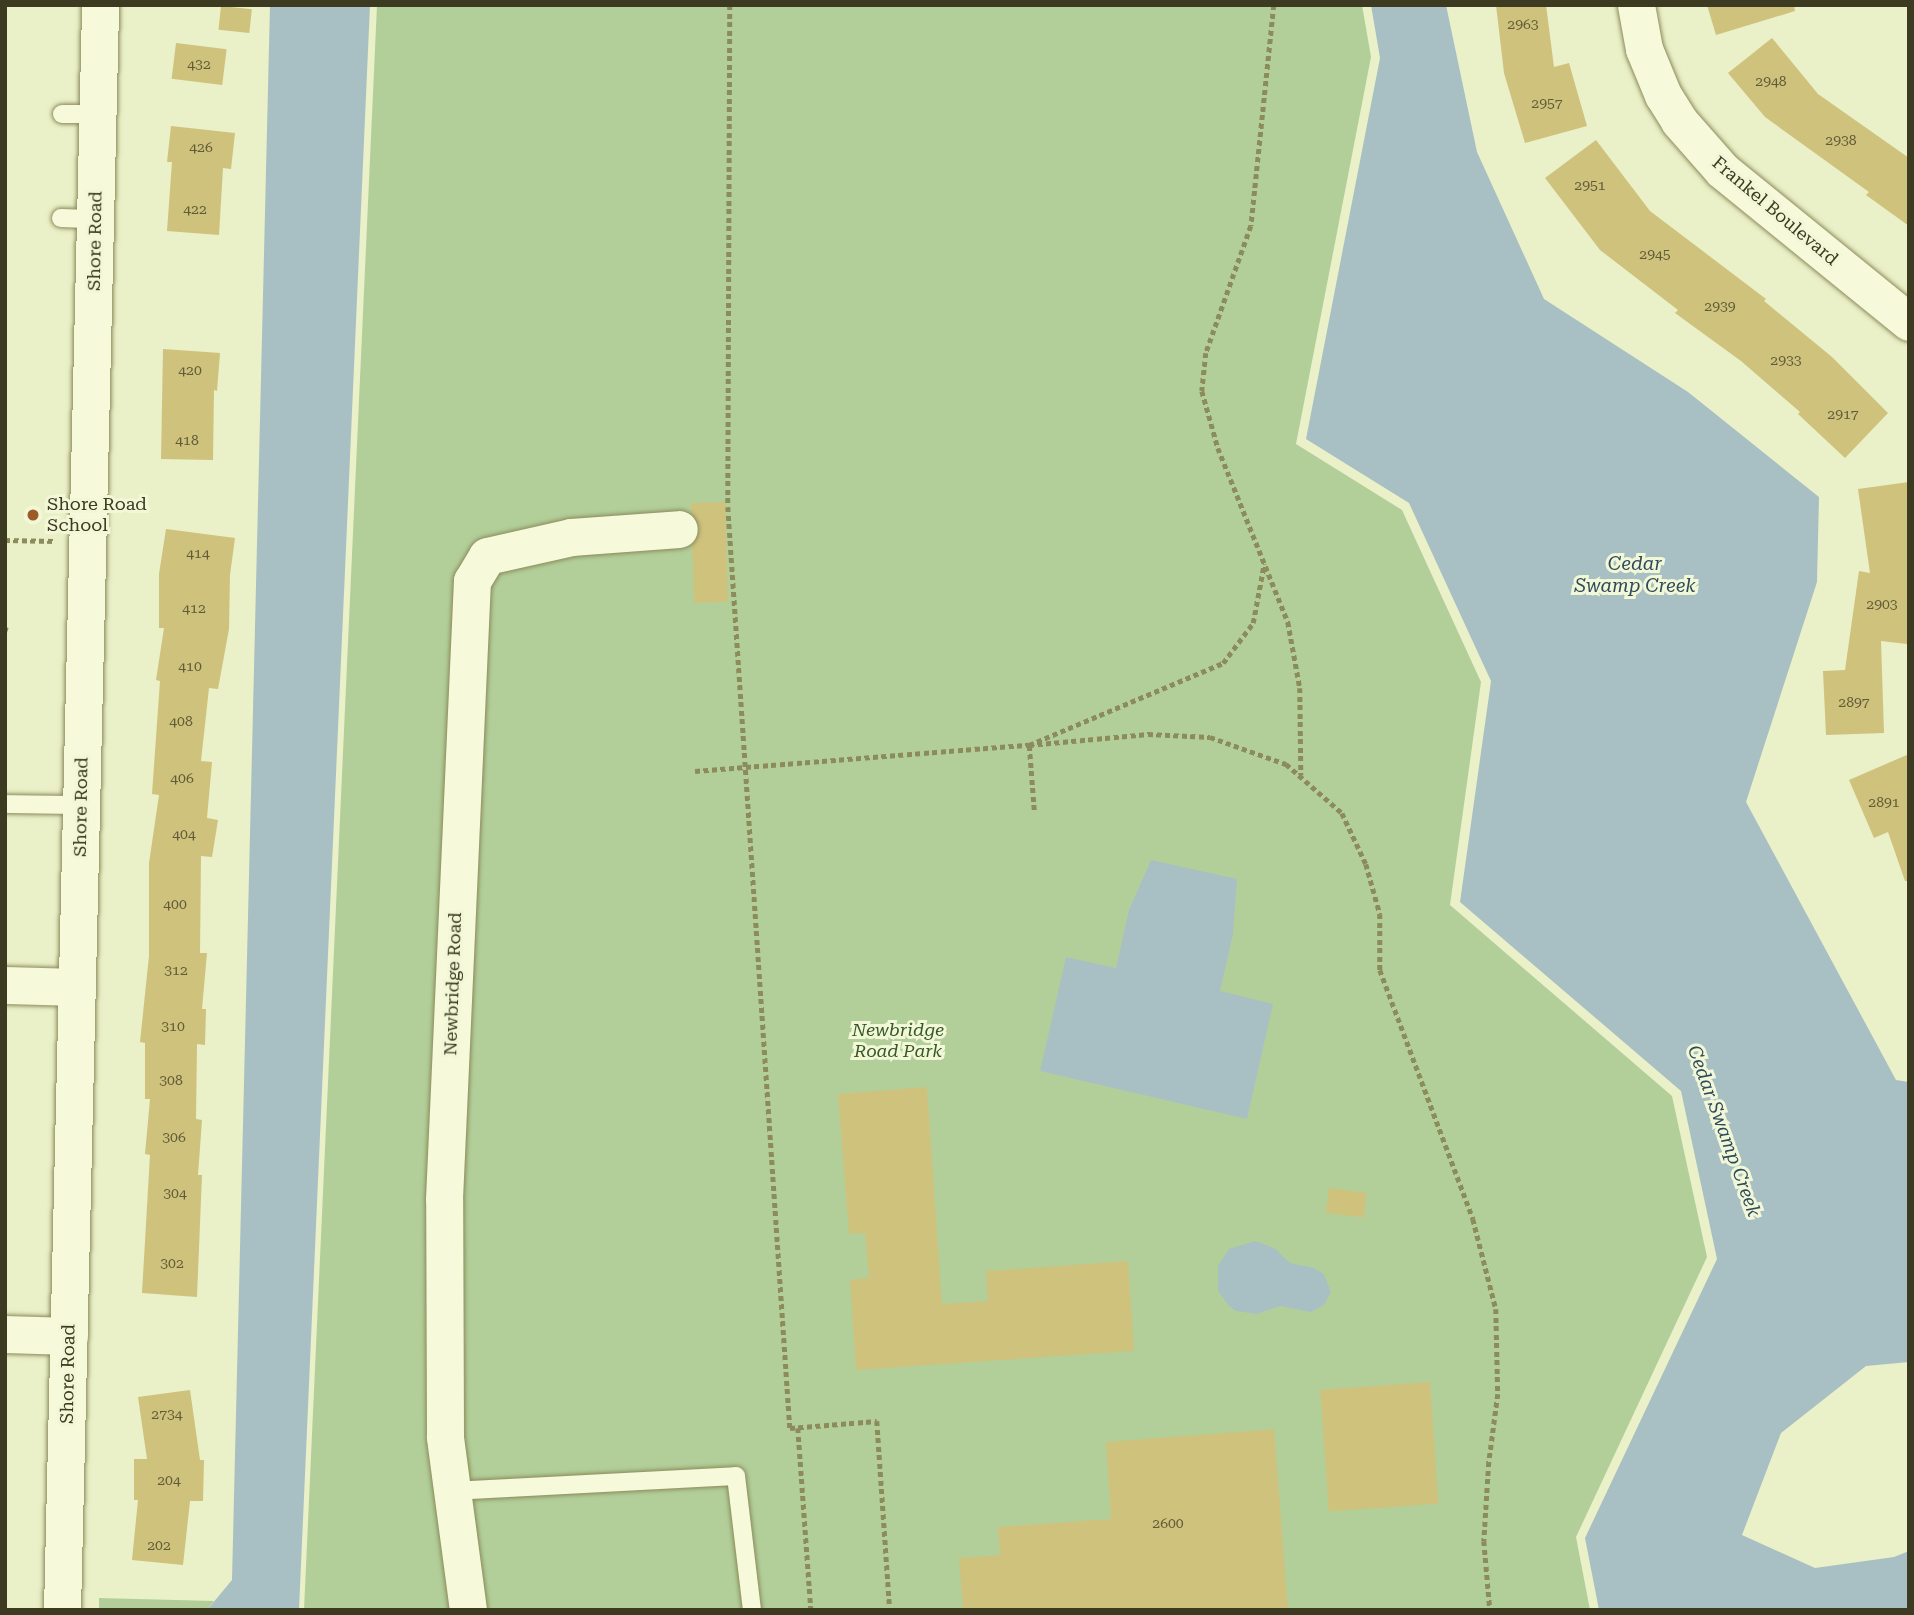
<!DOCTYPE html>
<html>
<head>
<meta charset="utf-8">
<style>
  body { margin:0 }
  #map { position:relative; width:1914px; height:1615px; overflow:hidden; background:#eaf0c7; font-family:"Roboto Serif",serif }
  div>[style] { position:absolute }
  .green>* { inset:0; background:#b2cf9a }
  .water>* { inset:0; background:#a8c0c3 }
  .building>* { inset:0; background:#cfc27c; transform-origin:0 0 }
  .path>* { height:4.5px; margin-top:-2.25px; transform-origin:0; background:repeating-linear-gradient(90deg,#8c8b5b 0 5px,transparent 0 8.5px) }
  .roads { filter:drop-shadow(0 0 2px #8c8b5b) drop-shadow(0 0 2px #8c8b5b) }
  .service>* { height:18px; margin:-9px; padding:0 9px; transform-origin:9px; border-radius:9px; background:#f6fadb }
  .minor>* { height:37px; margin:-18.5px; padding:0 18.5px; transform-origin:18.5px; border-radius:18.5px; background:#f6fadb }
  .dots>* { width:19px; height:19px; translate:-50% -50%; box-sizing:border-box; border:4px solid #f2f7d7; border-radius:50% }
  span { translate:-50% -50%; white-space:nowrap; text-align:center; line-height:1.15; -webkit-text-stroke:6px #f2f7d7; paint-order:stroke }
  .number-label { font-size:14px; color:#615c37 }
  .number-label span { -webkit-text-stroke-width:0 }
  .street-label { font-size:18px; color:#3c3a20 }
  .poi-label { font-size:18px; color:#3c3a20 }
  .left { translate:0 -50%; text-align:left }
  .park-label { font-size:18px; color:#365926; font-style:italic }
  .water-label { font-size:19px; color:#2e4b5c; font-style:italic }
  .frame { position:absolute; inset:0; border:7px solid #3c3a20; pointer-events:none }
</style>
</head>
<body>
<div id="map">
  <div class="green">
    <i style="clip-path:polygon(377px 5px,1362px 5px,1371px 57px,1296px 444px,1402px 510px,1481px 682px,1450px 905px,1672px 1096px,1707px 1257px,1576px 1537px,1590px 1610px,304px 1610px)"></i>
    <i style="clip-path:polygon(99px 1598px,214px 1601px,207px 1610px,99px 1610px)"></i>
  </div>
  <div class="water">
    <i style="clip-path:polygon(270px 5px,370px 5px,299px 1610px,207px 1610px,232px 1580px)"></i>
    <i style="clip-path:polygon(1371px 5px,1446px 5px,1477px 152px,1544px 299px,1688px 392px,1819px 497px,1817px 582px,1746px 802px,1896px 1080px,1909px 1082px,1909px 1362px,1866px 1366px,1781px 1433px,1742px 1535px,1815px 1568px,1894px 1557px,1909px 1551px,1909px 1610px,1599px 1610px,1585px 1538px,1717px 1259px,1681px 1091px,1460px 902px,1491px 681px,1409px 503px,1306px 439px,1380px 58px)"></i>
    <i style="clip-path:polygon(1151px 860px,1237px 879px,1233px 934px,1220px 991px,1273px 1004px,1247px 1119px,1040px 1071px,1066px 957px,1116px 968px,1129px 910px)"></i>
    <i style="clip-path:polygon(1255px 1241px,1274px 1248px,1290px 1263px,1314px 1268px,1324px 1274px,1331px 1292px,1324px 1305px,1311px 1312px,1280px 1306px,1257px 1314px,1236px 1311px,1229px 1306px,1218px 1291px,1218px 1266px,1229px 1249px)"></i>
  </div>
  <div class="building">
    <i style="clip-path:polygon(1496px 5px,1546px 5px,1554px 67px,1569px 63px,1587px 126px,1525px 143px,1504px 73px)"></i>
    <i style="clip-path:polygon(1707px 5px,1794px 5px,1795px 11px,1716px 35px)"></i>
    <i style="left:221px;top:6px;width:31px;height:24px;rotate:6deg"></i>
    <i style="clip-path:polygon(1772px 38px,1818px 94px,1909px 158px,1909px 226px,1866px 195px,1869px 192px,1765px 117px,1728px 73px)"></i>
    <i style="left:176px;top:43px;width:51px;height:36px;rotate:7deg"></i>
    <i style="clip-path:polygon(171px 126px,235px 133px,231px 169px,223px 168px,219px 235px,167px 231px,172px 162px,167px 162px)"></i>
    <i style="clip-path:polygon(1596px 140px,1650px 211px,1766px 299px,1764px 301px,1832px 357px,1888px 413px,1845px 458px,1798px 414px,1800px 412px,1741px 361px,1675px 313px,1678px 310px,1600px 250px,1545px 178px)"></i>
    <i style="clip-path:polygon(163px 349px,220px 353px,217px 391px,214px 390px,213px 460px,161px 459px)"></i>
    <i style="clip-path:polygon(1909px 482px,1909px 629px,1907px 644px,1881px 641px,1884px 733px,1826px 735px,1823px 671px,1845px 670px,1859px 571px,1870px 573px,1858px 489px)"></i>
    <i style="clip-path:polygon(725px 502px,728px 602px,694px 603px,692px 545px,700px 528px,691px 512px,691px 503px)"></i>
    <i style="clip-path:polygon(166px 529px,235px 538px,230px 575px,229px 629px,218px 689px,209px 688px,201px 761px,212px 762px,207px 818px,218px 820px,212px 857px,201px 856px,200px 953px,207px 953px,202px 1009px,206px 1009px,205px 1045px,197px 1044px,196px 1119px,202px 1120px,198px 1175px,202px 1175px,197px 1297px,142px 1293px,150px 1155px,145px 1154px,150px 1099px,145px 1099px,145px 1043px,140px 1042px,149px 956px,149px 863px,159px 795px,152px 794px,160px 681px,156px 680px,164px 628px,159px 628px,159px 574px)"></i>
    <i style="clip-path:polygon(1909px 754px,1909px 881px,1905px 881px,1888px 832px,1874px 838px,1849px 780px)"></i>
    <i style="clip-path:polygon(927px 1087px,942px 1304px,988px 1301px,986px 1271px,1128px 1261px,1134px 1351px,856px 1370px,850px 1280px,869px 1278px,865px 1233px,849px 1234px,838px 1094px)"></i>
    <i style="left:1329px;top:1188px;width:38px;height:25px;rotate:7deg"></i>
    <i style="left:1430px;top:1382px;width:122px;height:110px;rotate:86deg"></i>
    <i style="clip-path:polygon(190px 1390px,200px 1460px,204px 1460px,203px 1501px,190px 1501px,183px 1565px,132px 1560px,138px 1500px,134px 1500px,134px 1459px,147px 1459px,138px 1397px)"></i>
    <i style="clip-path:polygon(1274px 1429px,1288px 1610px,963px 1610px,959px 1558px,1000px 1555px,998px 1527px,1111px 1519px,1106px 1442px)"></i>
  </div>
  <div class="path">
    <i style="left:730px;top:5px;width:502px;rotate:90.23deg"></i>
    <i style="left:728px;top:507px;width:923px;rotate:86.15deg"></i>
    <i style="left:790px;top:1428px;width:87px;rotate:-4.6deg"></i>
    <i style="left:877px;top:1421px;width:189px;rotate:86.1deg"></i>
    <i style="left:1274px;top:5px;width:222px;rotate:95.9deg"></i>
    <i style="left:1251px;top:226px;width:135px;rotate:109.5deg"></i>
    <i style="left:1206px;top:353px;width:38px;rotate:96deg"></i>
    <i style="left:1202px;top:391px;width:59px;rotate:74.3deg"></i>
    <i style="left:1218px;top:448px;width:188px;rotate:68.1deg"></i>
    <i style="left:1288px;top:622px;width:67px;rotate:79.7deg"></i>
    <i style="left:1300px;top:688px;width:87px;rotate:89.3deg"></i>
    <i style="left:5px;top:540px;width:50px;rotate:1.1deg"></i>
    <i style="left:5px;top:629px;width:3px;rotate:18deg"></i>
    <i style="left:695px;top:771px;width:335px;rotate:-4.5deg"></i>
    <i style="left:1029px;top:745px;width:211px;rotate:-22.9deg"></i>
    <i style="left:1223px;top:663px;width:50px;rotate:-53.1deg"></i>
    <i style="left:1253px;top:623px;width:60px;rotate:-79.4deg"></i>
    <i style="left:1034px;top:810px;width:65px;rotate:-94.4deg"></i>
    <i style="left:1029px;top:745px;width:120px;rotate:-5.3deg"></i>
    <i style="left:1148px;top:734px;width:62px;rotate:2.8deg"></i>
    <i style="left:1210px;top:737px;width:81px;rotate:19.6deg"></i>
    <i style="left:1286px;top:764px;width:74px;rotate:41.2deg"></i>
    <i style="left:1342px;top:813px;width:56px;rotate:64.8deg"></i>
    <i style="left:1366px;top:864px;width:52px;rotate:74.4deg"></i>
    <i style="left:1380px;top:914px;width:56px;rotate:90deg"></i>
    <i style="left:1380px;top:970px;width:266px;rotate:69.5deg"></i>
    <i style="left:1473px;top:1219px;width:93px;rotate:75.7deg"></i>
    <i style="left:1496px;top:1309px;width:85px;rotate:88.7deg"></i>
    <i style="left:1498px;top:1394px;width:69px;rotate:97.5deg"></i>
    <i style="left:1489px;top:1462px;width:79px;rotate:93.6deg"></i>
    <i style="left:1484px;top:1541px;width:69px;rotate:85deg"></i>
    <i style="left:798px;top:1428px;width:182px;rotate:85.9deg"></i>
  </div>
  <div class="roads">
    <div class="service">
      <i style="left:62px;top:114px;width:36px"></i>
      <i style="left:61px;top:218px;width:34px;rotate:2deg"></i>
      <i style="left:5px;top:804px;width:76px;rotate:0.8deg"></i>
      <i style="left:451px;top:1491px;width:285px;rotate:-3deg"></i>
      <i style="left:736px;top:1476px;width:135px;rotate:83.2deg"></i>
    </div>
    <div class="minor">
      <i style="left:1636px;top:5px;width:45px;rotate:79.7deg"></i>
      <i style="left:1644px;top:49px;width:50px;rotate:67.6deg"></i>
      <i style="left:1663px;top:95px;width:31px;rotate:58deg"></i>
      <i style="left:1679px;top:121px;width:65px;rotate:48.7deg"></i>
      <i style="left:1722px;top:170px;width:241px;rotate:39.1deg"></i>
      <i style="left:5px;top:985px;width:72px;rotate:1.6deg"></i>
      <i style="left:5px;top:1334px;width:64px;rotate:1.8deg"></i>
      <i style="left:62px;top:1610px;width:1605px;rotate:-88.64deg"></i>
      <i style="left:468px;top:1610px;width:175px;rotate:-97.6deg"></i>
      <i style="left:445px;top:1437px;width:238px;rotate:-90.2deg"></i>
      <i style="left:444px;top:1199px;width:619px;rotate:-87.41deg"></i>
      <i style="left:472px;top:581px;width:29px;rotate:-59deg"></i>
      <i style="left:487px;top:556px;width:86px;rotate:-12.7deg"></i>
      <i style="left:571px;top:537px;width:108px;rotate:-4.2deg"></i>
    </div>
  </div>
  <div class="dots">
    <i style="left:33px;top:515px;background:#9d5b2a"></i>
  </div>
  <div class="number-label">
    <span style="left:1523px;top:24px">2963</span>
    <span style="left:199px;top:64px">432</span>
    <span style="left:1771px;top:81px">2948</span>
    <span style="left:1547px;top:103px">2957</span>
    <span style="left:1841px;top:140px">2938</span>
    <span style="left:201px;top:147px">426</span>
    <span style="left:1590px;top:185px">2951</span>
    <span style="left:195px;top:209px">422</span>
    <span style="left:1655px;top:254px">2945</span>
    <span style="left:1720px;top:306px">2939</span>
    <span style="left:1786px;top:360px">2933</span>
    <span style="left:190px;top:370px">420</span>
    <span style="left:1843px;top:414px">2917</span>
    <span style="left:187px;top:440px">418</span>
    <span style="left:198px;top:553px">414</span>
    <span style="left:1882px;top:604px">2903</span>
    <span style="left:194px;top:608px">412</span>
    <span style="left:190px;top:666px">410</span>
    <span style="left:1854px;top:702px">2897</span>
    <span style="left:181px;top:721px">408</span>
    <span style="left:182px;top:778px">406</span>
    <span style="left:1884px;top:802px">2891</span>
    <span style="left:184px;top:834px">404</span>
    <span style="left:175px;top:904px">400</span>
    <span style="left:176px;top:970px">312</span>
    <span style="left:173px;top:1026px">310</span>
    <span style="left:171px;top:1080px">308</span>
    <span style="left:174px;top:1137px">306</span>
    <span style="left:175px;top:1193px">304</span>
    <span style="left:172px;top:1263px">302</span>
    <span style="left:167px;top:1414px">2734</span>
    <span style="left:169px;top:1480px">204</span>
    <span style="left:1168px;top:1523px">2600</span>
    <span style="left:159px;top:1545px">202</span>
  </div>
  <div class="street-label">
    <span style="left:1775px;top:211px;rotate:40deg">Frankel Boulevard</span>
    <span style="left:95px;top:241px;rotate:-89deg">Shore Road</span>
    <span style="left:81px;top:807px;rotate:-89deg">Shore Road</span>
    <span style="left:453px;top:984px;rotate:-88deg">Newbridge Road</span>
    <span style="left:68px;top:1374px;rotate:-89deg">Shore Road</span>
  </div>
  <div class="poi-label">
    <span class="left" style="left:47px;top:515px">Shore Road<br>School</span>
  </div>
  <div class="park-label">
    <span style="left:898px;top:1041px">Newbridge<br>Road Park</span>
  </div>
  <div class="water-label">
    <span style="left:1635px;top:575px">Cedar<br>Swamp Creek</span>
    <span style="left:1724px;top:1131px;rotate:70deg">Cedar Swamp Creek</span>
  </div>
  <div class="frame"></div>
</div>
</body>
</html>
